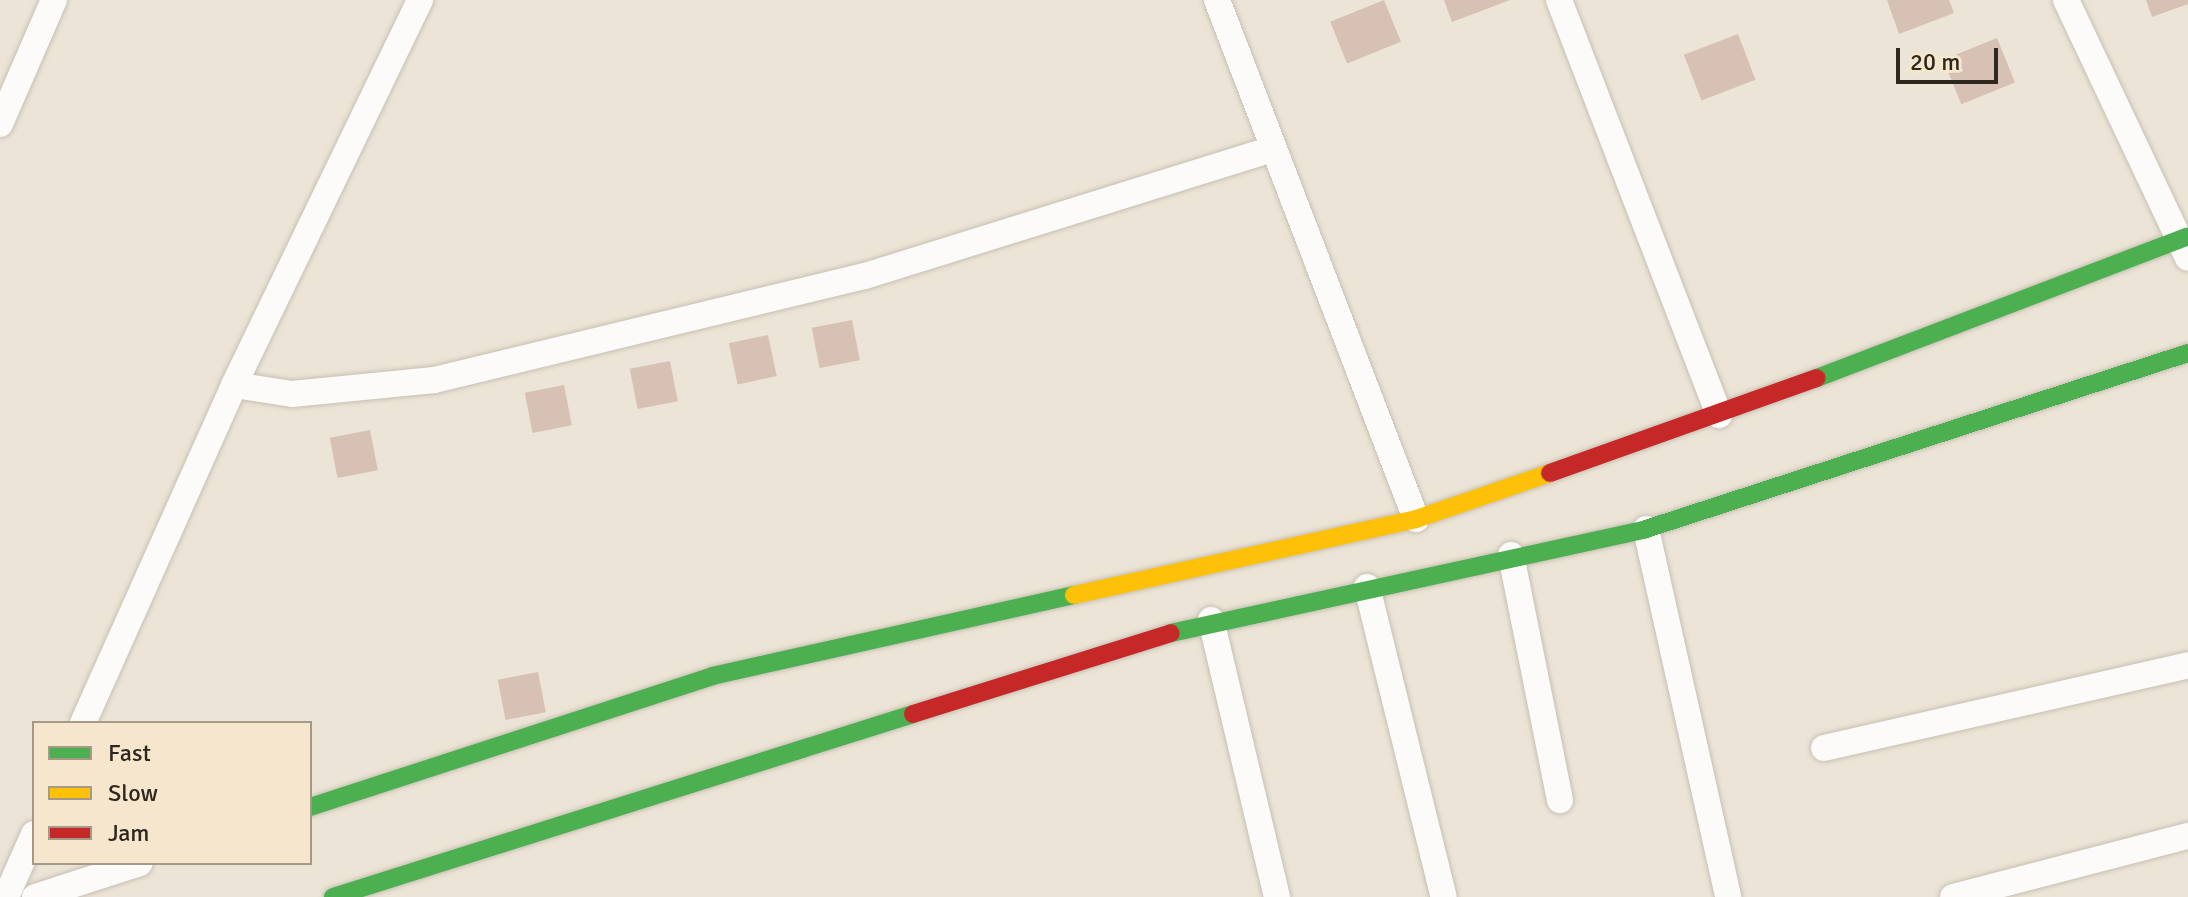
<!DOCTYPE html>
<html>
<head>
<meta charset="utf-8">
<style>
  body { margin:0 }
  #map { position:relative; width:2188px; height:897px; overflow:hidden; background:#ece4d6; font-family:Signika,sans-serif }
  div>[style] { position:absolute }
  .building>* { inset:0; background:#d7c1b5; transform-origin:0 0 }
  .roads { filter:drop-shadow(0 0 2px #c6c0b4) drop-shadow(0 0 2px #c6c0b4) }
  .street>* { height:26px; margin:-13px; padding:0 13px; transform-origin:13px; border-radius:13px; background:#fcfbf9 }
  .fast>* { height:18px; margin:-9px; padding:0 9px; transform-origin:9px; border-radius:9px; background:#4caf50 }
  .slow>* { height:18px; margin:-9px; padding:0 9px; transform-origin:9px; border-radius:9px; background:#ffc107 }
  .jam>* { height:18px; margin:-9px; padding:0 9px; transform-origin:9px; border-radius:9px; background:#c62828 }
  span { translate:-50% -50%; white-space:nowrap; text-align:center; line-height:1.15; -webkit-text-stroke:6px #f5e6cd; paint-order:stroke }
  .legend { position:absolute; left:32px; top:721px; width:280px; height:144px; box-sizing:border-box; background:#f5e6cd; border:2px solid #a59a87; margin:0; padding:10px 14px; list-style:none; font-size:24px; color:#2d271e }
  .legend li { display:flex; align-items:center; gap:16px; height:40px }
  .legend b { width:40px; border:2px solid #a59a87 }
  .scale { position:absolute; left:1896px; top:48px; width:102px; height:36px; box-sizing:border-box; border:4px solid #2d271e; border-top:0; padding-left:10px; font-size:24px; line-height:28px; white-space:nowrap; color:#2d271e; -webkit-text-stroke:6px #f5e6cd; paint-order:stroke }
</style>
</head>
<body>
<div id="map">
  <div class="building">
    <i style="left:1384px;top:0;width:45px;height:58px;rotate:68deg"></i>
    <i style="clip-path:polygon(1444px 0,1510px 0,1452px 22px)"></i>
    <i style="clip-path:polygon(1887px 0,1949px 0,1954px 13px,1899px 34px)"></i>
    <i style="clip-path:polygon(2146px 0,2188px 0,2188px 4px,2152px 17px)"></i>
    <i style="left:1738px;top:34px;width:49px;height:58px;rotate:69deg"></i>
    <i style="left:1997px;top:38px;width:48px;height:58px;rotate:68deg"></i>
    <i style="left:852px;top:320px;width:41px;height:41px;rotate:79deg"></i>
    <i style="left:768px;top:335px;width:42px;height:40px;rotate:78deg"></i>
    <i style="left:670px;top:361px;width:41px;height:41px;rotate:79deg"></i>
    <i style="left:564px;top:385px;width:41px;height:40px;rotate:79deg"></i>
    <i style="left:370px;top:430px;width:41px;height:41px;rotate:79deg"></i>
    <i style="left:538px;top:672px;width:41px;height:41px;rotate:79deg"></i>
  </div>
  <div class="roads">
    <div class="street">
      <i style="left:1217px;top:0;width:556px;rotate:69.02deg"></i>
      <i style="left:1559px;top:0;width:445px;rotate:68.9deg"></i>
      <i style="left:2066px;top:0;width:285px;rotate:64.7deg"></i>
      <i style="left:0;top:124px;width:135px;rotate:-66.5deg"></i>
      <i style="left:234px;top:385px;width:59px;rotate:8.8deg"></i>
      <i style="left:292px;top:394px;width:143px;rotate:-5.6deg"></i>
      <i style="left:434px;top:380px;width:443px;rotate:-13.6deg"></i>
      <i style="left:865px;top:276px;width:426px;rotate:-17.3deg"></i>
      <i style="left:1646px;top:529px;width:377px;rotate:77.4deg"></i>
      <i style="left:1511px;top:555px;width:250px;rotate:78.7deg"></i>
      <i style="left:1367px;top:587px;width:319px;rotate:76.1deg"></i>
      <i style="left:1211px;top:620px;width:285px;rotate:76.6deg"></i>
      <i style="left:83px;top:723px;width:370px;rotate:-65.9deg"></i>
      <i style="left:234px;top:385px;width:428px;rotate:-64.2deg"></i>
      <i style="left:1824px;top:748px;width:373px;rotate:-12.8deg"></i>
      <i style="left:6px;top:897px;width:69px;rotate:-66deg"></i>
      <i style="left:35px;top:897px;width:110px;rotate:-17.9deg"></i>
      <i style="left:1953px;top:897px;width:243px;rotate:-14.6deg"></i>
    </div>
    <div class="fast">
      <i style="left:1817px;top:378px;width:397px;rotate:-20.9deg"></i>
      <i style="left:1171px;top:633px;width:486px;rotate:-12.3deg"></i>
      <i style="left:1646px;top:529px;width:570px;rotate:-17.99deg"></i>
      <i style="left:310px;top:807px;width:423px;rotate:-18deg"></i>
      <i style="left:712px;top:676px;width:371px;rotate:-12.6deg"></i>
      <i style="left:333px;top:897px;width:608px;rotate:-17.51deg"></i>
    </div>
    <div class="slow">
      <i style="left:1074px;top:595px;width:350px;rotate:-12.5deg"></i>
      <i style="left:1416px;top:519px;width:142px;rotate:-18.9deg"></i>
    </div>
    <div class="jam">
      <i style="left:1550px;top:473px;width:283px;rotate:-19.6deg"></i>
      <i style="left:913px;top:714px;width:270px;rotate:-17.4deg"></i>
    </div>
  </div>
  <ul class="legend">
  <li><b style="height:10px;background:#4caf50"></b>Fast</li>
  <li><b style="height:10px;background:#ffc107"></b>Slow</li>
  <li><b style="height:10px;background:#c62828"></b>Jam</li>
  </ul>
  <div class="scale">20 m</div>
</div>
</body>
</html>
